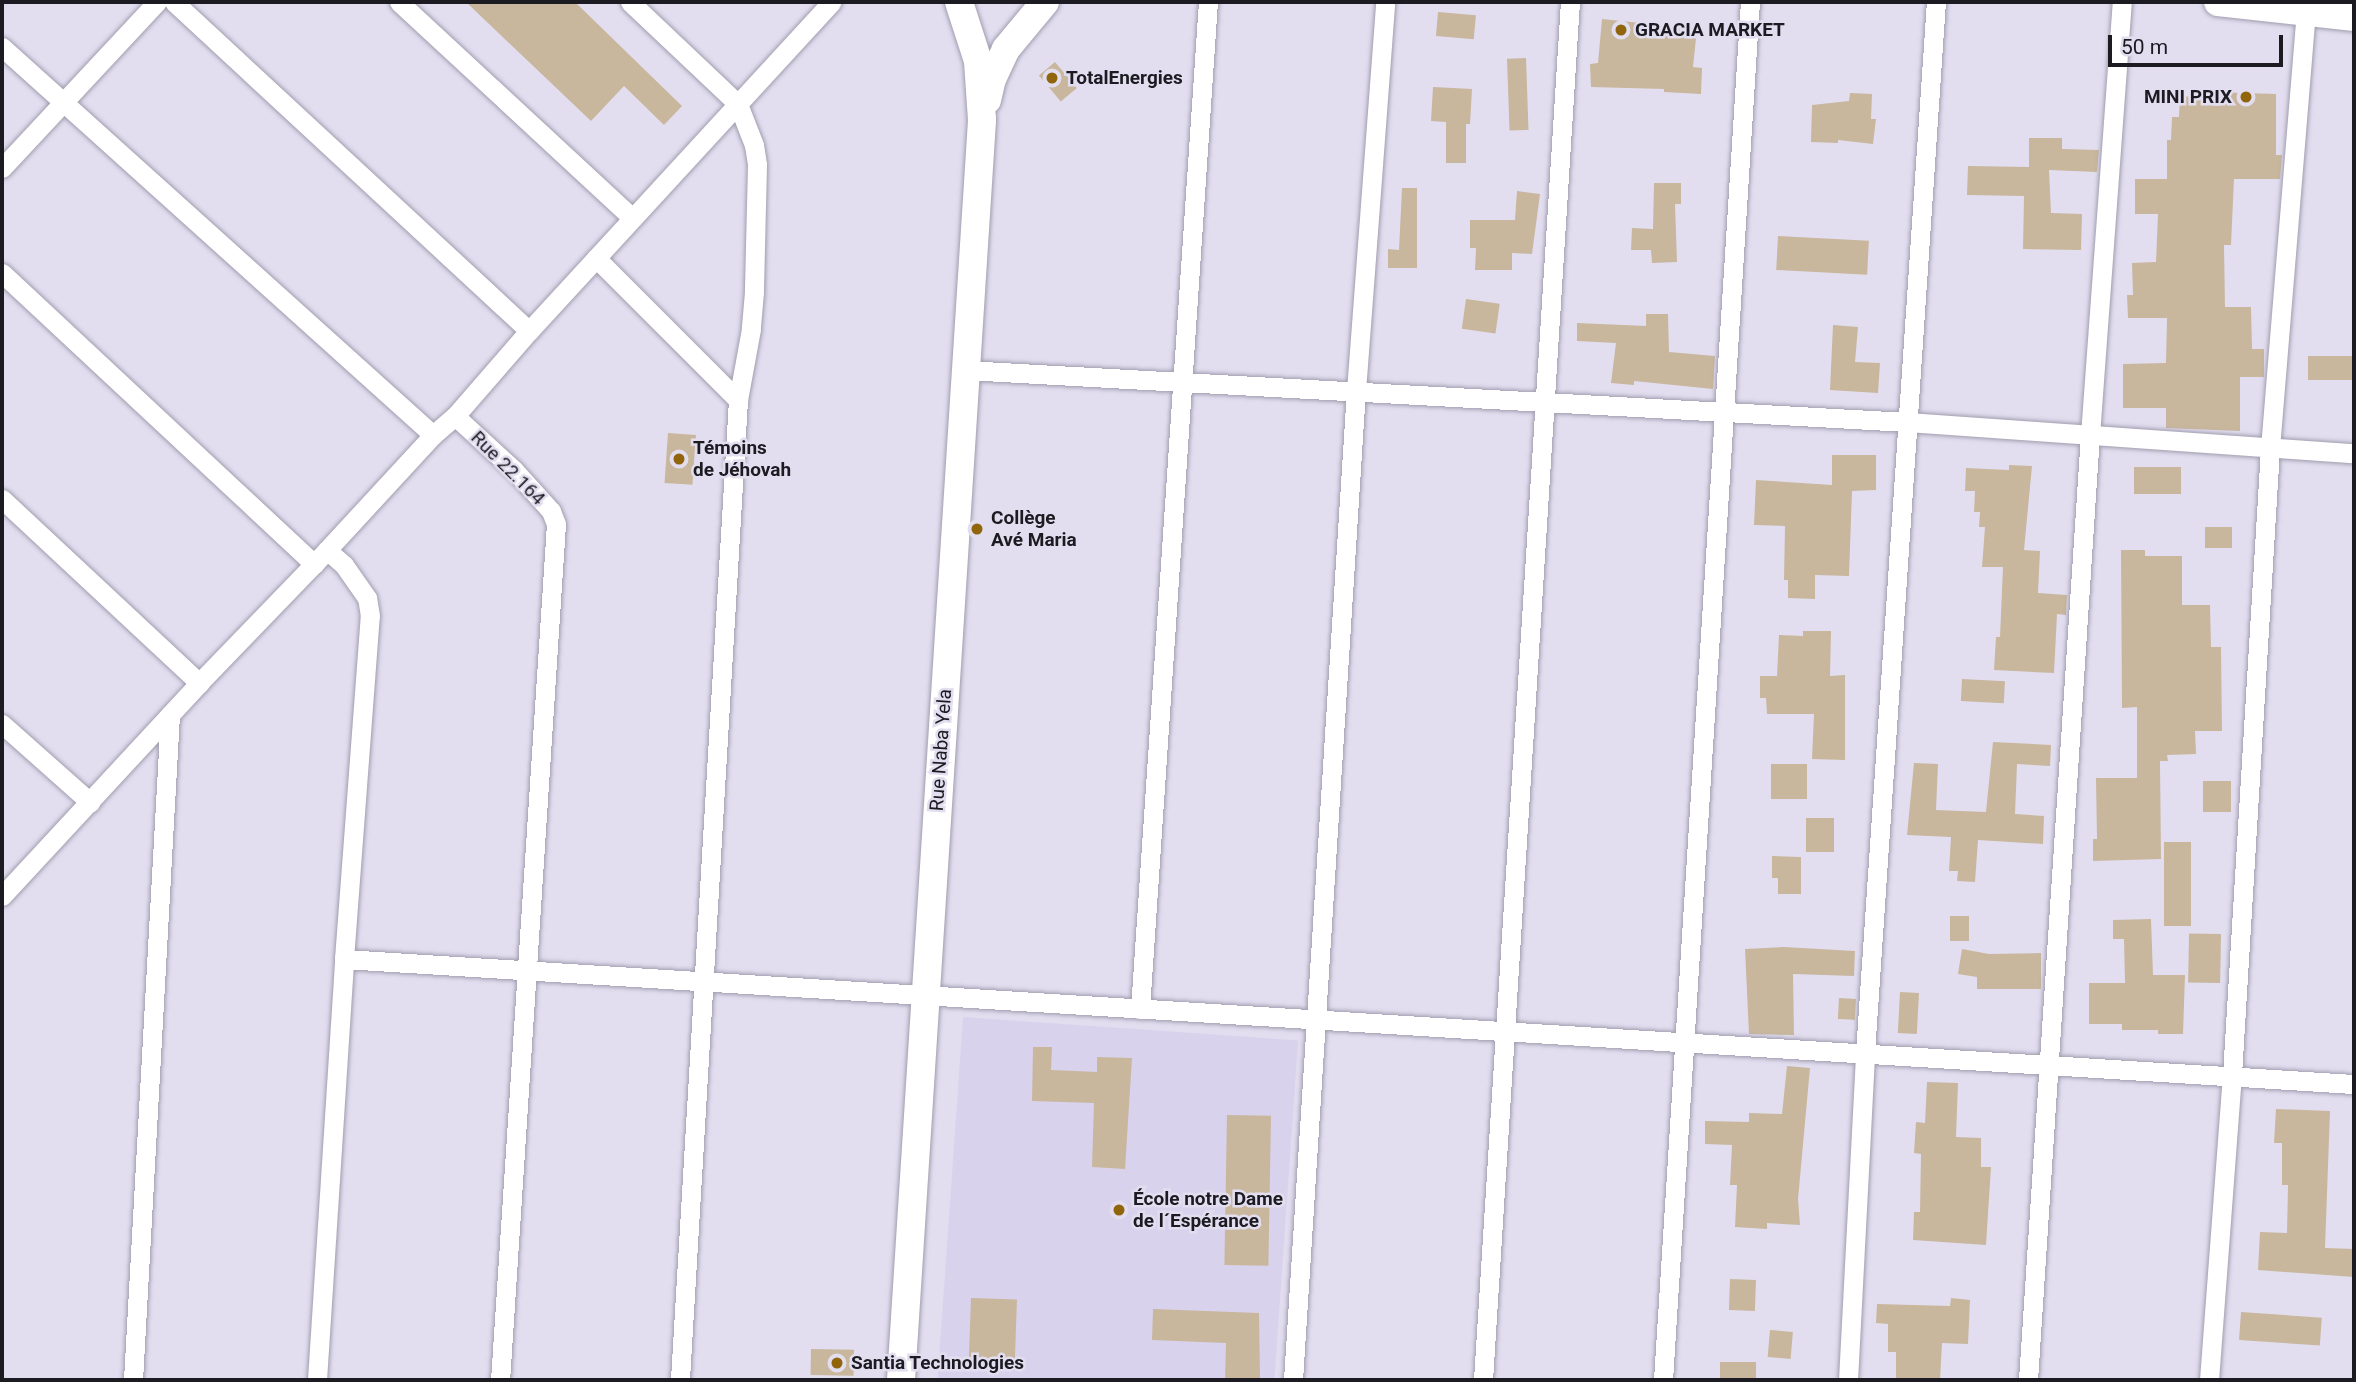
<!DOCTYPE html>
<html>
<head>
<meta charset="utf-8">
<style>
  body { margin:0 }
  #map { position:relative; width:2356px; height:1382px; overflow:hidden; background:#e2def0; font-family:Roboto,sans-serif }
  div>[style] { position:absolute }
  .built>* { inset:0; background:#d9d2ec; transform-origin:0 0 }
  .building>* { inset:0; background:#c8b79d; transform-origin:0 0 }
  .roads { filter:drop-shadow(0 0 2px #a19dae) drop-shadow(0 0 2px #a19dae) }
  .street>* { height:19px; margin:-9.5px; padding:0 9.5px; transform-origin:9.5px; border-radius:9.5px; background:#fff }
  .secondary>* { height:28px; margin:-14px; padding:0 14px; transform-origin:14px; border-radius:14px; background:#fff }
  .dots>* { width:19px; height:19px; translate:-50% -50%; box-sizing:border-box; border:4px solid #e2def0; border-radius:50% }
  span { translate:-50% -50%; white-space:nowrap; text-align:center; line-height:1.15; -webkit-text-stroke:5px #e2def0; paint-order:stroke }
  .poi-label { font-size:19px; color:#1c1b21; font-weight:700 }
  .left { translate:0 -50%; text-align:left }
  .right { translate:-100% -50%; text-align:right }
  .street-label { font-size:19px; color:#1c1b21 }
  .frame { position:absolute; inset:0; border:4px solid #1c1b21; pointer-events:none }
  .scale { position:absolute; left:2108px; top:35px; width:175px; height:32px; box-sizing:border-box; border:4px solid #1c1b21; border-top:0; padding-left:9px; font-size:21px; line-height:24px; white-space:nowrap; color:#1c1b21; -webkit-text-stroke:5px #e2def0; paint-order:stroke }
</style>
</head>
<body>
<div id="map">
  <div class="built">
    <i style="left:963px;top:1017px;width:336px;height:364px;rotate:4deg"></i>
  </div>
  <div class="building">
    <i style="clip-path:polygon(466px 2px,575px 2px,682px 106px,664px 125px,624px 86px,591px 121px)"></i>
    <i style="left:1438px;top:12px;width:38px;height:24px;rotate:5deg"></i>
    <i style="clip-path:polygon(1602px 19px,1697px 29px,1693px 67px,1702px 68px,1701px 94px,1664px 92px,1664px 89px,1591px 87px,1590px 64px,1598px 63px)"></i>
    <i style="left:1526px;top:58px;width:72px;height:19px;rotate:88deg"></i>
    <i style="left:1055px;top:62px;width:34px;height:21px;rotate:50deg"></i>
    <i style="clip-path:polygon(1433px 87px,1472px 89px,1470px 124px,1466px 124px,1466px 163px,1446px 163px,1446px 122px,1431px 121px)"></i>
    <i style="clip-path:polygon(2213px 92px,2276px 94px,2276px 155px,2282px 155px,2280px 179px,2234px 179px,2231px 245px,2224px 245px,2225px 307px,2251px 307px,2252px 349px,2264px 349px,2264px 377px,2240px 377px,2240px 431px,2166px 428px,2166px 408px,2123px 408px,2123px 364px,2166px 363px,2167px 318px,2128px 318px,2127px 295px,2133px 295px,2132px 263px,2156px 262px,2158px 214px,2135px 214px,2135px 179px,2167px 179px,2167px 140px,2171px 140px,2172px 117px,2179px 117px,2180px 96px,2213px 98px)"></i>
    <i style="clip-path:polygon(1850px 93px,1872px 94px,1871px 119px,1876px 119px,1873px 144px,1838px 140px,1838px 143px,1811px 142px,1812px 105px,1849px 101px)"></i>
    <i style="clip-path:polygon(2029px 138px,2062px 138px,2062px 149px,2099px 150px,2097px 172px,2049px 170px,2051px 213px,2082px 214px,2081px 250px,2023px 249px,2024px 196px,1967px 195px,1968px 166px,2029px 167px)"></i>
    <i style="clip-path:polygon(1654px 183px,1681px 183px,1681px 204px,1675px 204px,1677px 262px,1652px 263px,1651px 250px,1631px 250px,1632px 228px,1653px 229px)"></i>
    <i style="clip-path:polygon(1402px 188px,1417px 188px,1417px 268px,1388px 268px,1388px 249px,1399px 250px)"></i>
    <i style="clip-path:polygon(1517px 191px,1540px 194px,1532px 254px,1512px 253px,1512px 270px,1475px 270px,1476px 248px,1470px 248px,1470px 220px,1515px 220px)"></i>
    <i style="left:1778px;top:236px;width:91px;height:34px;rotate:3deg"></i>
    <i style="left:1466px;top:299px;width:34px;height:30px;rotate:8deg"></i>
    <i style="clip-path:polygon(1646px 314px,1668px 314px,1669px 352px,1715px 356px,1713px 389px,1634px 381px,1634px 385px,1611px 383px,1616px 343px,1577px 341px,1577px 323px,1646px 326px)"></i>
    <i style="clip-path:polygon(1833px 325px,1858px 327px,1855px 362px,1880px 363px,1878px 393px,1830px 390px)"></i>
    <i style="left:2354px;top:356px;width:24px;height:46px;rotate:90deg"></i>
    <i style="left:668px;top:433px;width:28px;height:50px;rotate:4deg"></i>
    <i style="clip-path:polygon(1832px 455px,1876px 455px,1876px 490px,1852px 491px,1849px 576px,1815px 575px,1815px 599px,1788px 598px,1788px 580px,1784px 580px,1785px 526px,1754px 525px,1756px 480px,1832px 485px)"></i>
    <i style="clip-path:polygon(2009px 465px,2032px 466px,2024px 550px,2040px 551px,2038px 593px,2067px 595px,2066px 615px,2057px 614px,2054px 673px,1994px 670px,1996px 637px,2000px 637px,2003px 567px,1982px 567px,1985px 527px,1979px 527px,1980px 512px,1974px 512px,1975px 491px,1965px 491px,1966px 468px,2009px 470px)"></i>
    <i style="left:2134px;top:467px;width:47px;height:27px"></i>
    <i style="left:2205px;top:527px;width:27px;height:21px"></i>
    <i style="clip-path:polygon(2121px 550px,2145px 550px,2145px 556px,2182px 556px,2182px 605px,2210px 605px,2211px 647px,2221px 647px,2222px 731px,2195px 731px,2196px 754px,2167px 755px,2168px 761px,2160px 761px,2161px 859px,2093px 861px,2093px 839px,2097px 839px,2096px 778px,2137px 778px,2137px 707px,2122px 708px)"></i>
    <i style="clip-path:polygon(1803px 631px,1831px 631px,1830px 676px,1845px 675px,1845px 760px,1812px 759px,1814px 714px,1767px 714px,1766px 698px,1760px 698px,1760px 676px,1777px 676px,1779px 635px,1803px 636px)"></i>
    <i style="left:1962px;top:679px;width:43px;height:22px;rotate:3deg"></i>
    <i style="clip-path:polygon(1993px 742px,2051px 745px,2050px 766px,2017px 764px,2015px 814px,2044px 816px,2043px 844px,1978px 840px,1975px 882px,1957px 881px,1958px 871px,1949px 871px,1951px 837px,1907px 835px,1914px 763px,1938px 764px,1936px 810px,1986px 812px)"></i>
    <i style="left:1771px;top:764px;width:36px;height:35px"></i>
    <i style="left:2203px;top:781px;width:28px;height:31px"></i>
    <i style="left:1806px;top:818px;width:28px;height:34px"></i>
    <i style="left:2191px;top:842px;width:84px;height:27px;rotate:90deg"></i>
    <i style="clip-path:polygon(1772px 856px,1801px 857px,1801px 894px,1778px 894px,1778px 878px,1772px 878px)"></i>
    <i style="left:1950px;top:916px;width:19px;height:25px"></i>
    <i style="clip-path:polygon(2151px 919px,2153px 975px,2185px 975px,2183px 1034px,2158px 1034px,2158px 1030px,2122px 1030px,2122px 1024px,2089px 1024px,2089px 983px,2125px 983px,2124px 939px,2113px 939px,2113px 920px)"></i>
    <i style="left:2221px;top:934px;width:49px;height:32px;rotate:91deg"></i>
    <i style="clip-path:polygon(1784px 947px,1855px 951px,1854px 976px,1793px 974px,1794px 1035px,1749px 1034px,1745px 949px)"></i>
    <i style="clip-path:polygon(1962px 949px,1989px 954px,2041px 953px,2041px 989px,1977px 989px,1977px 977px,1958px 974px)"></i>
    <i style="left:1900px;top:992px;width:19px;height:41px;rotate:3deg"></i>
    <i style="left:1839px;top:998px;width:17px;height:21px;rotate:3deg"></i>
    <i style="clip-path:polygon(1033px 1047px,1052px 1047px,1051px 1070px,1097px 1072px,1097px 1057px,1132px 1058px,1125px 1169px,1092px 1167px,1094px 1103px,1032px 1101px)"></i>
    <i style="clip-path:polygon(1787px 1066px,1810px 1068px,1798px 1199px,1800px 1225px,1767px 1223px,1767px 1229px,1735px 1227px,1737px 1185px,1730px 1185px,1732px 1145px,1705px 1144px,1705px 1121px,1749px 1122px,1749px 1113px,1782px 1114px)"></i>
    <i style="clip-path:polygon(1927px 1082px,1958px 1083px,1956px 1137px,1981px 1138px,1981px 1167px,1991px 1167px,1986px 1245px,1913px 1240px,1914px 1212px,1920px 1212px,1921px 1154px,1914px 1153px,1916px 1122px,1925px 1123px)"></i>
    <i style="clip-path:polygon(2276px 1109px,2330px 1111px,2325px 1248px,2354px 1249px,2354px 1277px,2258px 1270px,2260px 1232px,2287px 1233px,2288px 1185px,2282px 1185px,2282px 1143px,2274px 1143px)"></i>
    <i style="left:1227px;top:1115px;width:44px;height:150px;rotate:1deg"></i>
    <i style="left:1730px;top:1279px;width:26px;height:31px;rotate:2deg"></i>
    <i style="left:971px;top:1298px;width:46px;height:71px;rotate:2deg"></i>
    <i style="clip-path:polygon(1951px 1298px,1970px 1300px,1968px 1344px,1942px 1343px,1940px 1380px,1896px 1380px,1896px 1352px,1888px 1352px,1888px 1324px,1876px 1323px,1877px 1304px,1950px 1306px)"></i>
    <i style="clip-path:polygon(1153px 1309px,1259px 1313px,1260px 1380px,1225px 1380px,1226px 1343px,1152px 1340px)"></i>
    <i style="left:2241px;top:1312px;width:81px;height:28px;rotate:4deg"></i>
    <i style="left:1770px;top:1330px;width:23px;height:27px;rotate:5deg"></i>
    <i style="left:811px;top:1349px;width:43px;height:26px;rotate:1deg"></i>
    <i style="left:1720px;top:1362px;width:36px;height:18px"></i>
  </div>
  <div class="roads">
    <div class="street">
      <i style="left:174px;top:2px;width:484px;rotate:42.8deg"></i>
      <i style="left:399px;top:2px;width:318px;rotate:42.8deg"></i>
      <i style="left:630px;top:2px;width:149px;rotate:43.4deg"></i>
      <i style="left:738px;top:104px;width:44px;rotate:68.7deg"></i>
      <i style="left:754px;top:145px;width:20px;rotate:81deg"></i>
      <i style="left:757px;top:165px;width:127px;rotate:91.4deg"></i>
      <i style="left:754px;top:292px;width:37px;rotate:95deg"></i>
      <i style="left:751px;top:329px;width:72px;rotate:100.4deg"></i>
      <i style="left:738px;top:400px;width:982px;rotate:93.39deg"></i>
      <i style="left:2px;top:47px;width:580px;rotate:41.99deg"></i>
      <i style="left:2px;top:168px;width:227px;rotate:-47deg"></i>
      <i style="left:596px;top:258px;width:201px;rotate:45deg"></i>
      <i style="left:2px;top:273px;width:427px;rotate:43deg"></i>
      <i style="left:965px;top:370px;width:942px;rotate:3.16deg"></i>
      <i style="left:1906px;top:422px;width:449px;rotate:4deg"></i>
      <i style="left:455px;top:416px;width:80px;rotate:42.5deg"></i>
      <i style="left:514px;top:470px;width:55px;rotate:47.9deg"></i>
      <i style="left:551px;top:511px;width:14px;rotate:69deg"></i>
      <i style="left:556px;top:524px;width:858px;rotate:93.74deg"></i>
      <i style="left:2px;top:499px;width:270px;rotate:43deg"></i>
      <i style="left:2px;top:724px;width:118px;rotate:41.6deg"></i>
      <i style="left:2px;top:896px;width:290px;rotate:-47.2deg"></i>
      <i style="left:199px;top:683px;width:165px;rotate:-46deg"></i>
      <i style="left:314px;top:564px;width:176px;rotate:-47.3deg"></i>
      <i style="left:433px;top:435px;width:29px;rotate:-41deg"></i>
      <i style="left:455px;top:416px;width:113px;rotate:-49deg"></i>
      <i style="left:529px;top:331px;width:447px;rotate:-47.4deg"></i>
      <i style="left:344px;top:959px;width:2014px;rotate:3.56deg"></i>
      <i style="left:1140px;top:1009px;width:1009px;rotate:-86.14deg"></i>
      <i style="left:133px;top:1380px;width:666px;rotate:-86.82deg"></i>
      <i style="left:317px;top:1380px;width:422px;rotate:-86.3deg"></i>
      <i style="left:344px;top:959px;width:344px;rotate:-85.7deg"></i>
      <i style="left:370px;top:616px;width:18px;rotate:-99deg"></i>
      <i style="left:367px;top:598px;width:40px;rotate:-124.9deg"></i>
      <i style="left:344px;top:565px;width:23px;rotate:-139deg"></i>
      <i style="left:1293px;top:1380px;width:991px;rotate:-86.36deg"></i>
      <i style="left:1356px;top:391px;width:390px;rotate:-85.7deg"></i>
      <i style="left:1483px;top:1380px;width:1381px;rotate:-86.39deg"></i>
      <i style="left:1663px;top:1380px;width:1381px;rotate:-86.39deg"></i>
      <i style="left:1848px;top:1380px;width:327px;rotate:-87deg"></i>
      <i style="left:1865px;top:1053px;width:1053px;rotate:-86.14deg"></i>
      <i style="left:2028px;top:1380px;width:947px;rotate:-86.25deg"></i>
      <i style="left:2090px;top:435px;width:434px;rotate:-85.8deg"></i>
      <i style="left:2209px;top:1380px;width:306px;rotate:-85.7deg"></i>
      <i style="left:2232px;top:1075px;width:628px;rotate:-86.53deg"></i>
      <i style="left:2270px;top:448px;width:448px;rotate:-85.3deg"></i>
    </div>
    <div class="secondary">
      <i style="left:2218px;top:2px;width:137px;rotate:6.3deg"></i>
      <i style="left:987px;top:100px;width:22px;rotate:-77deg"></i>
      <i style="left:992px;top:79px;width:33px;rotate:-65deg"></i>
      <i style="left:1006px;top:49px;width:61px;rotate:-50.3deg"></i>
      <i style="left:901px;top:1380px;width:1263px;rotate:-86.32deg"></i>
      <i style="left:982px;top:120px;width:59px;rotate:-93.9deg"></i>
      <i style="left:978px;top:61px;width:62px;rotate:-107.9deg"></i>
    </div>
  </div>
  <div class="dots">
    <i style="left:1621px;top:30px;background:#90650c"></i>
    <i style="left:1052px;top:78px;background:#90650c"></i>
    <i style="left:2246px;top:97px;background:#90650c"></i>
    <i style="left:679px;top:459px;background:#90650c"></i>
    <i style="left:977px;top:529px;background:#90650c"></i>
    <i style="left:1119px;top:1210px;background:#90650c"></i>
    <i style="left:837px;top:1363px;background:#90650c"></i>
  </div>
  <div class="poi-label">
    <span class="left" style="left:1635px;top:30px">GRACIA MARKET</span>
    <span class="left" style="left:1066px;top:78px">TotalEnergies</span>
    <span class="right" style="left:2232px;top:97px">MINI PRIX</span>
    <span class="left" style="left:693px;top:459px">Témoins<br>de Jéhovah</span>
    <span class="left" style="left:991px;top:529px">Collège<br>Avé Maria</span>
    <span class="left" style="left:1133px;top:1210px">École notre Dame<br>de l´Espérance</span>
    <span class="left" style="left:851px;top:1363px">Santia Technologies</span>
  </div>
  <div class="street-label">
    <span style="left:508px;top:468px;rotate:45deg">Rue 22.164</span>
    <span style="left:941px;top:750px;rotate:-86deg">Rue Naba Yela</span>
  </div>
  <div class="frame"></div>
  <div class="scale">50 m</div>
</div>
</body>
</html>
